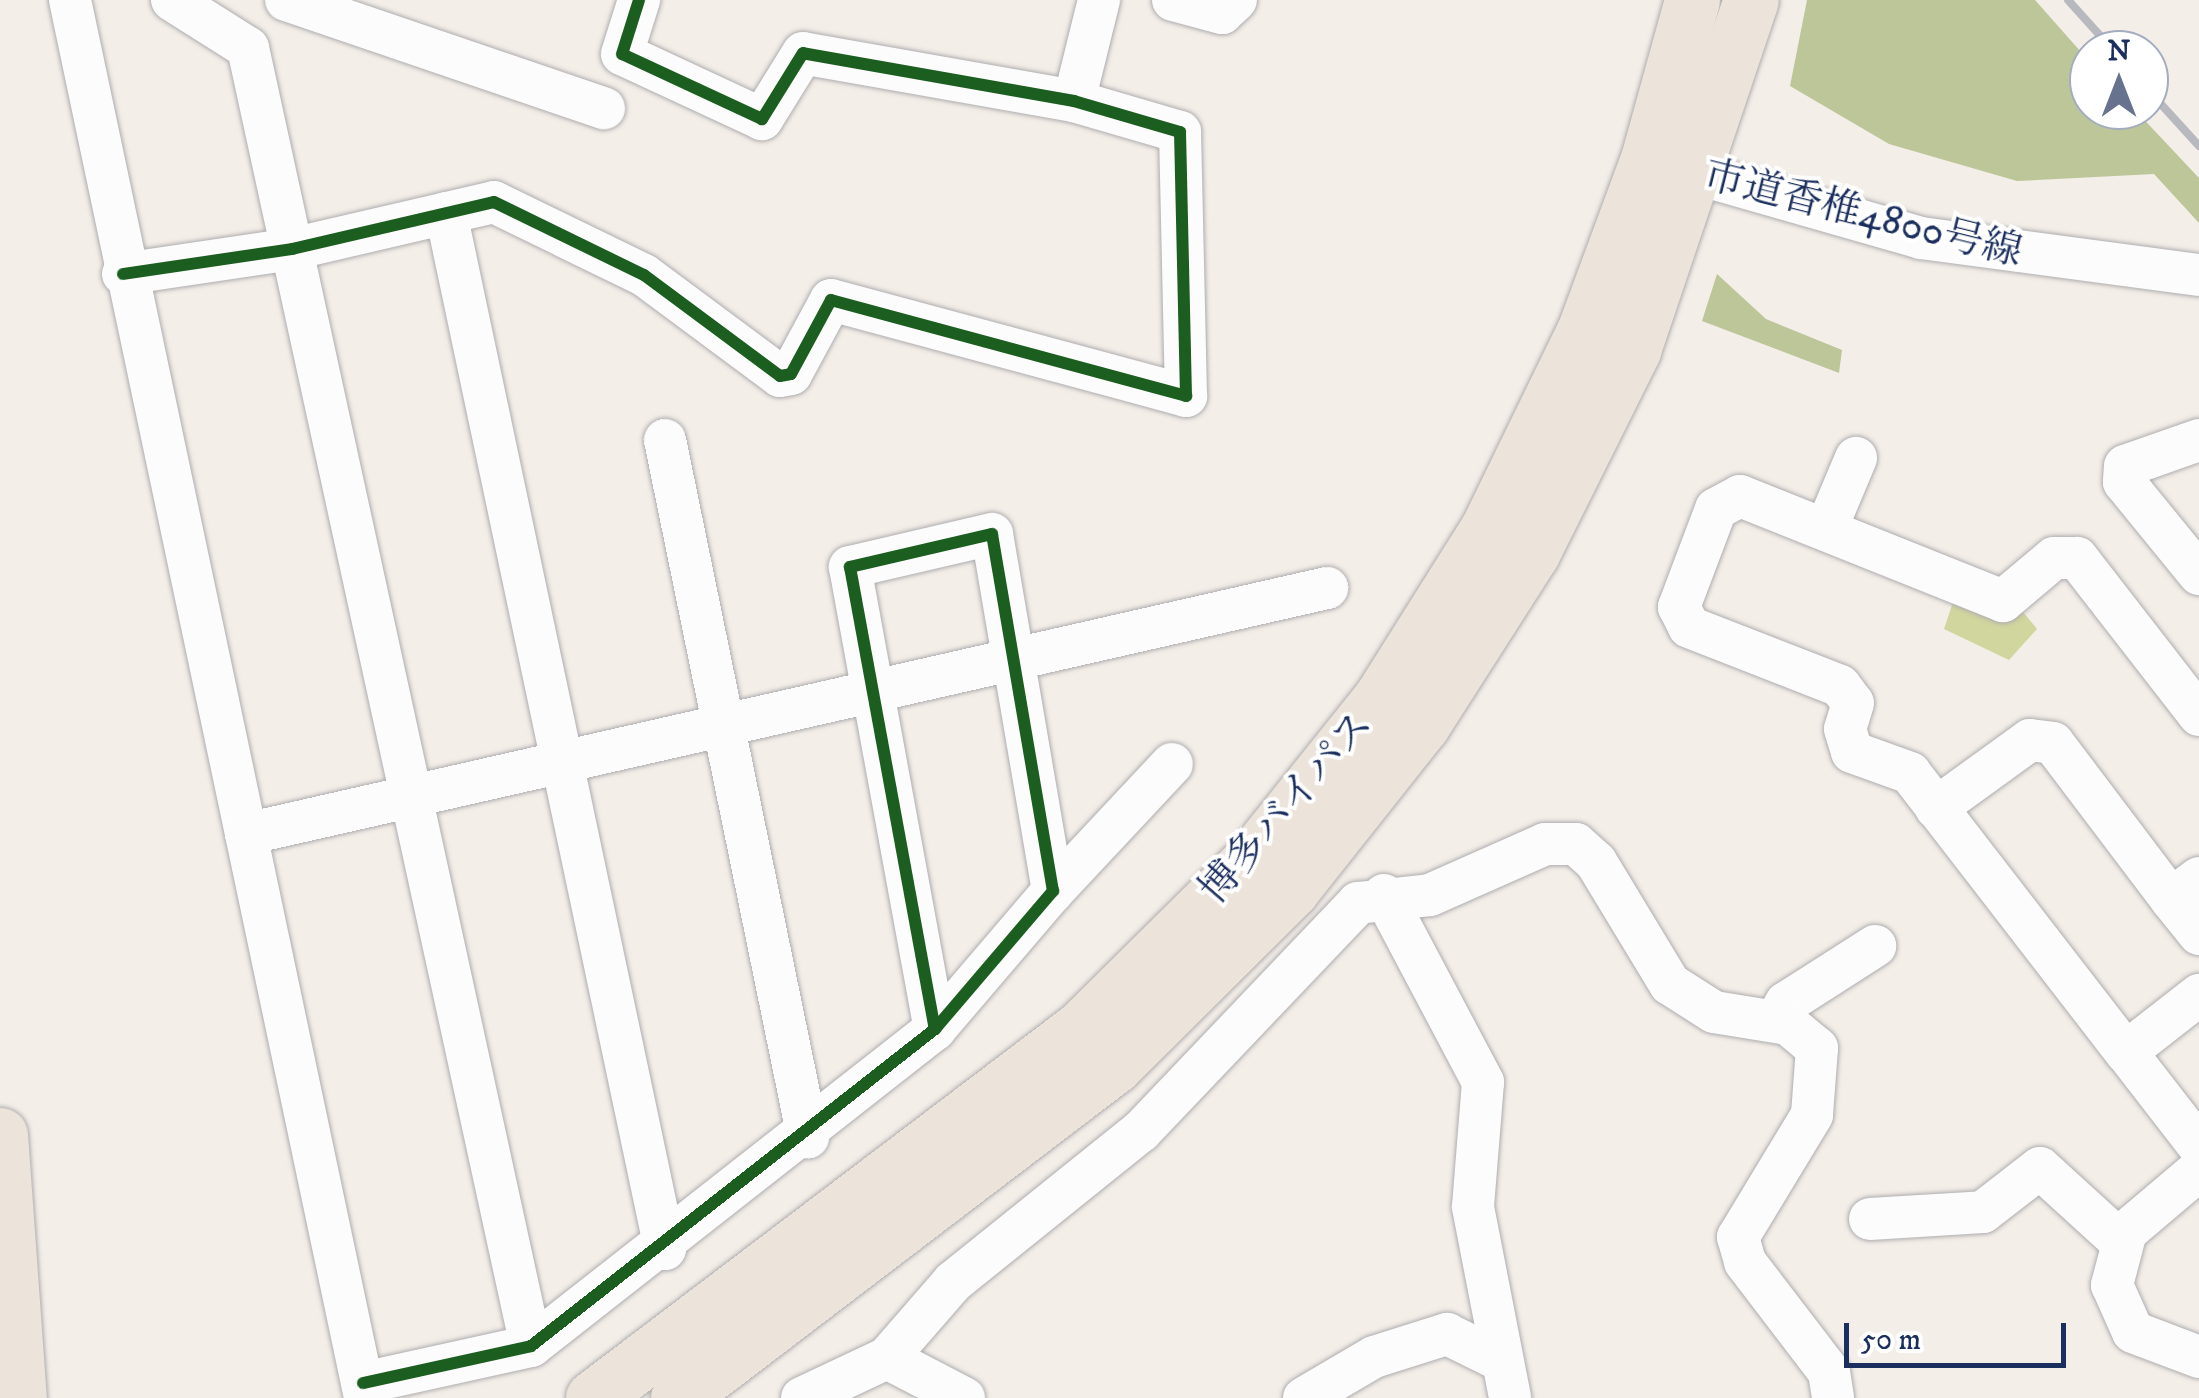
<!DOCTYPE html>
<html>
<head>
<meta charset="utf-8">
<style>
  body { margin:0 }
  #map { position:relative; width:2199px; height:1398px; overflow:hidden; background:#f4eee8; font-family:"IM FELL DW Pica","Noto Serif JP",serif }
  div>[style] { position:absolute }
  .green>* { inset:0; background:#d1d59e }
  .forest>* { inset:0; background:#bcc699 }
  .roads { filter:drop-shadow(0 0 2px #aeadaf) drop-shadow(0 0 2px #aeadaf) }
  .minor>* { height:42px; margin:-21px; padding:0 21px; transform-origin:21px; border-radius:21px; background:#fdfcfc }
  .major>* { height:55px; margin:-27.5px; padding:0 27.5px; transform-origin:27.5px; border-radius:27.5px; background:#ece4da }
  .highway>* { height:55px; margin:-27.5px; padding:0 27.5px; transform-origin:27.5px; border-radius:27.5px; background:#ece4da }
  .rail>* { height:8px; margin:-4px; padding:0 4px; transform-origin:4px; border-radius:4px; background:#b8b9be }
  .cycleway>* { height:12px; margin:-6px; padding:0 6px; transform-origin:6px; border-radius:6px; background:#1b5e20 }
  span { translate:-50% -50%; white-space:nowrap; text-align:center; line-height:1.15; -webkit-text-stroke:8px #fff; paint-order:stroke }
  .street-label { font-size:40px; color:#1b2f5e }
  .north { position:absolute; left:2069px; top:30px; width:100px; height:100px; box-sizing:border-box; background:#fff; border:2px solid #a4acbf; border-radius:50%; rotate:0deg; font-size:28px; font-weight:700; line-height:40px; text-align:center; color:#1b2f5e }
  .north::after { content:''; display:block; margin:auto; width:35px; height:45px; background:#67728e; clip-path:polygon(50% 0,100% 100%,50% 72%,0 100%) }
  .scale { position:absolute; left:1844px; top:1323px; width:222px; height:45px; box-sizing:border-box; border:5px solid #1b2f5e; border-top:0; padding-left:12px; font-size:30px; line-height:35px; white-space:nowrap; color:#1b2f5e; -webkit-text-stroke:8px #fff; paint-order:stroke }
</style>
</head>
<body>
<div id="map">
  <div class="green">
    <i style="clip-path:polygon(1956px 593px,2018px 606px,2037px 629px,2009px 660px,1944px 629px)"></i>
  </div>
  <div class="forest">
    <i style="clip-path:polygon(1807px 0,2035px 0,2089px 61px,2089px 110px,2135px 110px,2199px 178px,2199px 223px,2154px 174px,2017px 181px,1889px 144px,1790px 86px)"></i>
    <i style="clip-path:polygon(1717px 274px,1766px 319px,1842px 350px,1839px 373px,1702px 321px)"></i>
  </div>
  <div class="roads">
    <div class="minor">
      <i style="left:70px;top:0;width:1429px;rotate:78.08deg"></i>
      <i style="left:172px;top:0;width:90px;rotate:32.3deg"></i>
      <i style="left:248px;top:48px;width:1328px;rotate:77.7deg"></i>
      <i style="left:286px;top:0;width:336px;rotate:18.8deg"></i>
      <i style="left:1173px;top:0;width:51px;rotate:14.9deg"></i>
      <i style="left:1222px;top:13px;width:19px;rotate:-43deg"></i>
      <i style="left:1074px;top:101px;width:104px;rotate:-76.1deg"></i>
      <i style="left:1663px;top:164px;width:268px;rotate:16deg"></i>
      <i style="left:1921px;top:238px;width:280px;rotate:7.6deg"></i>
      <i style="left:446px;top:213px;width:1059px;rotate:78.06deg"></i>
      <i style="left:123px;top:274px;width:171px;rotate:-8.4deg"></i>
      <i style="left:292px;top:249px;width:207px;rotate:-13.1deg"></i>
      <i style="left:494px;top:202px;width:167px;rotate:26deg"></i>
      <i style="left:644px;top:275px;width:169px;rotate:36.6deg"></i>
      <i style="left:780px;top:376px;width:11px;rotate:-10deg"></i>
      <i style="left:791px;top:374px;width:84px;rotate:-61.6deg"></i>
      <i style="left:831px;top:300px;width:368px;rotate:15.1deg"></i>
      <i style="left:1186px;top:396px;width:264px;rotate:-91.3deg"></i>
      <i style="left:1180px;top:132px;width:110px;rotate:-163.7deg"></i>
      <i style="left:1074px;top:101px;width:275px;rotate:-170deg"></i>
      <i style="left:803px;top:53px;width:78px;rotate:121.8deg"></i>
      <i style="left:762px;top:119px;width:154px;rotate:-155.1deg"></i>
      <i style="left:622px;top:54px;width:57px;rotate:-72.5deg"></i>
      <i style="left:665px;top:440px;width:712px;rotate:78.41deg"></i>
      <i style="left:2199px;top:440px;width:78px;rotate:160.6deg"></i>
      <i style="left:2125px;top:466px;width:16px;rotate:94deg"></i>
      <i style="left:2124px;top:482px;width:119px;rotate:50.8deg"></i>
      <i style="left:1827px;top:527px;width:75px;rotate:-67.2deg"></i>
      <i style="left:2199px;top:715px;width:199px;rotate:-127.8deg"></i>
      <i style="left:2077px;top:558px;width:23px;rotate:180deg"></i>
      <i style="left:2054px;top:558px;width:67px;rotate:139.9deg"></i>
      <i style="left:2003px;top:601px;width:283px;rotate:-158.2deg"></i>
      <i style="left:1740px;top:496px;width:27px;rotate:152deg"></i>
      <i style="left:1716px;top:509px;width:105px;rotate:110.7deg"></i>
      <i style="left:1679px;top:607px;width:22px;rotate:63deg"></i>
      <i style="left:1689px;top:627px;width:162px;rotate:21.3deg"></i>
      <i style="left:1840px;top:686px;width:21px;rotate:53deg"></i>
      <i style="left:1853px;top:703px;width:27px;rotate:107deg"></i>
      <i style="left:1845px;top:729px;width:24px;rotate:73deg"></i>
      <i style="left:1852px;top:752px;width:62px;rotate:19.9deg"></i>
      <i style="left:1910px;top:773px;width:353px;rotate:52.3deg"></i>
      <i style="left:2126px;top:1052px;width:93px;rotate:-38deg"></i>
      <i style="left:1936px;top:808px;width:116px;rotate:-35.9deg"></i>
      <i style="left:2030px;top:740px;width:23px;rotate:7deg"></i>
      <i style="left:2053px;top:743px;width:196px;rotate:52.9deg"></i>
      <i style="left:246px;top:834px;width:1109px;rotate:-12.82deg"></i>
      <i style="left:2199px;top:878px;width:35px;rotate:143deg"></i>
      <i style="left:2171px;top:899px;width:45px;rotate:51.3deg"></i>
      <i style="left:1053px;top:891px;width:174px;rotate:-46.9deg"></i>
      <i style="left:1384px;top:895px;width:212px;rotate:62.1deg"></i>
      <i style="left:1483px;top:1082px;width:125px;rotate:94.6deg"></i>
      <i style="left:1473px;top:1207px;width:195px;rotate:79deg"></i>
      <i style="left:1776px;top:1020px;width:20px;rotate:-60deg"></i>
      <i style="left:1786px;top:1003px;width:106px;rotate:-32.6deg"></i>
      <i style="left:2126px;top:1052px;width:119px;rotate:52.2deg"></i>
      <i style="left:2199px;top:1170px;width:96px;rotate:139.7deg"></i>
      <i style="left:2126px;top:1232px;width:55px;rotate:104.8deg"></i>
      <i style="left:2112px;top:1285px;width:51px;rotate:65.9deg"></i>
      <i style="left:2133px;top:1332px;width:71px;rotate:20.7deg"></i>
      <i style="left:1870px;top:1219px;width:113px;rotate:-3.5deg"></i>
      <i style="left:1983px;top:1212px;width:72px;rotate:-37.7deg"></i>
      <i style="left:2040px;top:1168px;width:111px;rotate:42.4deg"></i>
      <i style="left:887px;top:1358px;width:87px;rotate:27.5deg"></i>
      <i style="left:363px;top:1383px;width:172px;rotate:-12.4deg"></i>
      <i style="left:531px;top:1346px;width:514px;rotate:-38.12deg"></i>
      <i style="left:935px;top:1029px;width:182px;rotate:-49.5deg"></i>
      <i style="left:1053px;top:891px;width:362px;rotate:-99.7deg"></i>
      <i style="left:992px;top:534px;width:146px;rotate:166.9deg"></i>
      <i style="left:850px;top:567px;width:470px;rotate:79.6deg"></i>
      <i style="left:802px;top:1398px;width:94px;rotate:-25.2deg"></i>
      <i style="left:887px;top:1358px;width:101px;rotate:-49deg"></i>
      <i style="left:953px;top:1282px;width:241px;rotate:-38.8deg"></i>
      <i style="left:1141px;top:1131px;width:315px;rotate:-46.4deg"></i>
      <i style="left:1358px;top:903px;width:72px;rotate:-6.3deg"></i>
      <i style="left:1430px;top:895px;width:126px;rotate:-23.9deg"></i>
      <i style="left:1545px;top:844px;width:31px"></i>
      <i style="left:1576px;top:844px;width:27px;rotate:42deg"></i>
      <i style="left:1596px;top:862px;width:143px;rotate:58.8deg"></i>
      <i style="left:1670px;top:984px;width:52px;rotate:32.5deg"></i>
      <i style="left:1714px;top:1012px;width:75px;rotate:9.2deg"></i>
      <i style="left:1788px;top:1024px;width:38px;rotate:40deg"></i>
      <i style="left:1817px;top:1048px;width:67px;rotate:94.3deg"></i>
      <i style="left:1812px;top:1115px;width:143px;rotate:121.2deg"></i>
      <i style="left:1738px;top:1237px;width:26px;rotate:74deg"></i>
      <i style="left:1745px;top:1262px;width:138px;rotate:52.6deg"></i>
      <i style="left:1829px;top:1372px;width:26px;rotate:81deg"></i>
      <i style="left:1304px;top:1398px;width:81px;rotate:-30.4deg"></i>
      <i style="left:1374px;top:1357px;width:77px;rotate:-17.5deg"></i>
      <i style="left:1447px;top:1334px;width:61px;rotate:26.1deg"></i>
    </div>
    <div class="major">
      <i style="left:0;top:1135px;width:264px;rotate:85.9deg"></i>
    </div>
    <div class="highway">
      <i style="left:593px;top:1398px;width:612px;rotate:-37.17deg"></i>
      <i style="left:1081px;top:1028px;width:240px;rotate:-44.7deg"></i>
      <i style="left:1252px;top:859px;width:206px;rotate:-51.3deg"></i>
      <i style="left:1381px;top:698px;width:201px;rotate:-57.8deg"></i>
      <i style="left:1488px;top:528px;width:221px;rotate:-64deg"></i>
      <i style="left:1585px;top:329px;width:181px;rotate:-69.7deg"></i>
      <i style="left:1648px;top:159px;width:165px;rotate:-74.5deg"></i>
      <i style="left:678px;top:1398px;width:548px;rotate:-37.29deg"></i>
      <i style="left:1114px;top:1066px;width:250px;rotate:-44.8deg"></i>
      <i style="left:1291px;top:890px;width:211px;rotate:-51.6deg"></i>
      <i style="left:1422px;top:725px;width:204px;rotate:-57.4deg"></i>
      <i style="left:1532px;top:553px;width:227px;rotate:-63.5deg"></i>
      <i style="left:1633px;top:350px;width:369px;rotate:-71.4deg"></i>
    </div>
  </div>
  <div class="rail">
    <i style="left:2068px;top:0;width:67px;rotate:48deg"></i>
    <i style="left:2149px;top:91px;width:74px;rotate:47.7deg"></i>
  </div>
  <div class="cycleway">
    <i style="left:123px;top:274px;width:171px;rotate:-8.4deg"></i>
    <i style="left:292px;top:249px;width:207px;rotate:-13.1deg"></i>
    <i style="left:494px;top:202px;width:167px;rotate:26deg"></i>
    <i style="left:644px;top:275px;width:169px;rotate:36.6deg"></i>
    <i style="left:780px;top:376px;width:11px;rotate:-10deg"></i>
    <i style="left:791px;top:374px;width:84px;rotate:-61.6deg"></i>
    <i style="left:831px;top:300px;width:368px;rotate:15.1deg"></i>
    <i style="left:1186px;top:396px;width:264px;rotate:-91.3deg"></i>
    <i style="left:1180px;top:132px;width:110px;rotate:-163.7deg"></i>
    <i style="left:1074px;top:101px;width:275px;rotate:-170deg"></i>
    <i style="left:803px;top:53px;width:78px;rotate:121.8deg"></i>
    <i style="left:762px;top:119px;width:154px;rotate:-155.1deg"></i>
    <i style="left:622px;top:54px;width:57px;rotate:-72.5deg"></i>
    <i style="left:363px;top:1383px;width:172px;rotate:-12.4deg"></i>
    <i style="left:531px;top:1346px;width:514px;rotate:-38.12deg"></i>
    <i style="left:935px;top:1029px;width:182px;rotate:-49.5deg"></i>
    <i style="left:1053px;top:891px;width:362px;rotate:-99.7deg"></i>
    <i style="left:992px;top:534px;width:146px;rotate:166.9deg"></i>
    <i style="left:850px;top:567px;width:470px;rotate:79.6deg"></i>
  </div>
  <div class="street-label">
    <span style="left:1863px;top:215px;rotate:14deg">市道香椎4800号線</span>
    <span style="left:1287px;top:808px;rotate:-49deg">博多バイパス</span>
  </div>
  <div class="north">N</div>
  <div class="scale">50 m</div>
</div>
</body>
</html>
